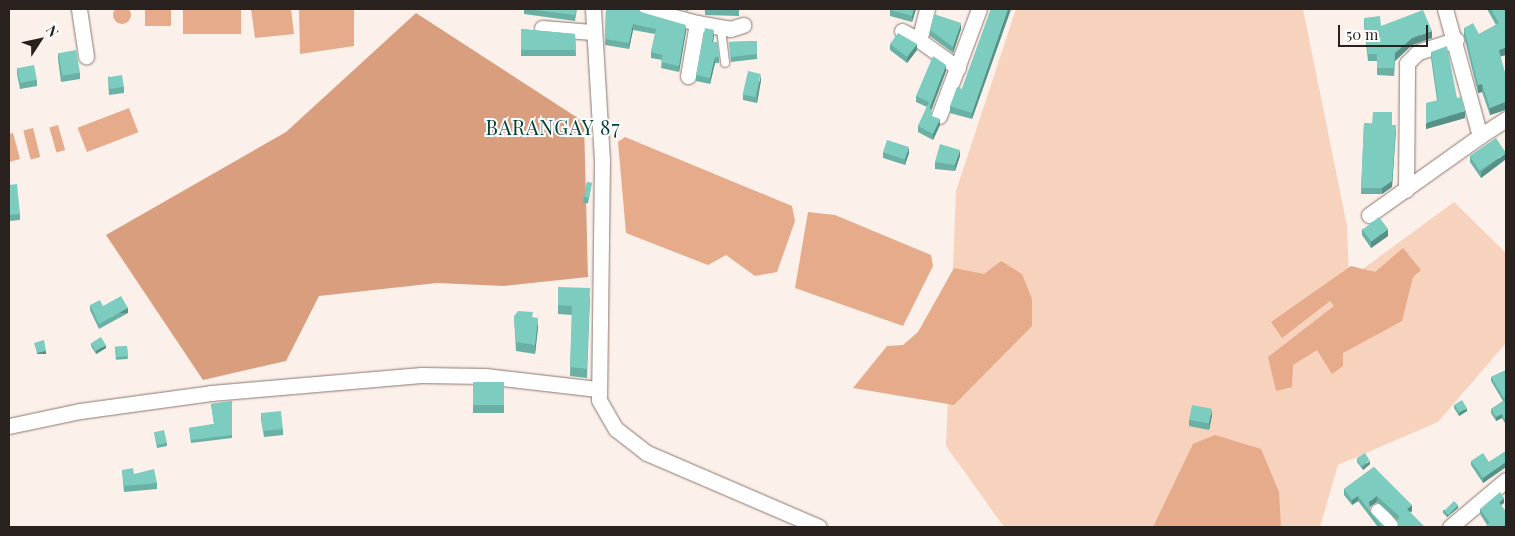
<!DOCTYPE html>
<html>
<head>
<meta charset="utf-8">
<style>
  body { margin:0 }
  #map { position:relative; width:1515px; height:536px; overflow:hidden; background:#fcf0ea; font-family:"Playfair Display",serif }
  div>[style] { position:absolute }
  .green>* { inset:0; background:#f7d2bd }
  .forest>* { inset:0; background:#d89e7e }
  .water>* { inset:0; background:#e5ab8a; transform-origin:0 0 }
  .round { border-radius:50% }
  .roads { filter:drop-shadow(0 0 1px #89776e) drop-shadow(0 0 1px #89776e) }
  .service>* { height:8px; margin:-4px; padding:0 4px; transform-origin:4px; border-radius:4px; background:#fff }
  .minor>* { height:15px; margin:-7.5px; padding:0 7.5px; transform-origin:7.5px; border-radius:7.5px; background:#fff }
  .wall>* { inset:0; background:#6bb0a4; transform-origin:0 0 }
  .shaded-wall>* { inset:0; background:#579086; transform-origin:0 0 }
  .building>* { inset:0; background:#7ccdbf; transform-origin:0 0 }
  span { translate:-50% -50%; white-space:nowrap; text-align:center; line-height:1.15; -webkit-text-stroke:4px #fff; paint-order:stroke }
  .quarter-label { font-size:20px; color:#02413a; letter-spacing:1px }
  .frame { position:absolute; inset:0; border:10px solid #29211e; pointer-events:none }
  .north { position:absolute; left:15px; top:15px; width:50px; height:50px; -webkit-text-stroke:4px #fff; paint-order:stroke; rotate:55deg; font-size:14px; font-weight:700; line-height:20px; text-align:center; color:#29211e }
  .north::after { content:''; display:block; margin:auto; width:18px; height:22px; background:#29211e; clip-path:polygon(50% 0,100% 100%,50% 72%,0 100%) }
  .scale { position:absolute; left:1338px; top:25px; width:90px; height:22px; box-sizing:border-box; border:2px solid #29211e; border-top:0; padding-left:6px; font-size:15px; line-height:18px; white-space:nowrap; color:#29211e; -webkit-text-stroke:4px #fff; paint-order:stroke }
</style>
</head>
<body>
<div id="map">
  <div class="green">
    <i style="clip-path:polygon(1016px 9px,1303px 9px,1347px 226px,1349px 279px,1454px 202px,1506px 253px,1506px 343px,1438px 422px,1338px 465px,1320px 527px,1004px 527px,946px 446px,956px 191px)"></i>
  </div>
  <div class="forest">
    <i style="clip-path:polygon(416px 13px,584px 122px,588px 277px,504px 286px,437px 283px,319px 296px,286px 361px,203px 380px,106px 235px,286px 132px)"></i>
  </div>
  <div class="water">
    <i class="round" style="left:113px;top:6px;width:18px;height:18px"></i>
    <i style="left:145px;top:9px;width:26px;height:17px"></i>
    <i style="left:183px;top:9px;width:58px;height:25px"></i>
    <i style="clip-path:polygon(251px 9px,291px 9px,294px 34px,255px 38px)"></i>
    <i style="clip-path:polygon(299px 9px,354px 9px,354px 46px,300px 54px)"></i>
    <i style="left:129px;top:108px;width:26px;height:55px;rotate:69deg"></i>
    <i style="left:58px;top:125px;width:26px;height:9px;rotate:74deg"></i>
    <i style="left:33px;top:128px;width:30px;height:10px;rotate:76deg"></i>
    <i style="clip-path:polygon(13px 133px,20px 159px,9px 162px,9px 134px)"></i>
    <i style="clip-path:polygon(625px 137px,792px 206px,795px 221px,777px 272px,755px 276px,726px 255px,708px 265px,626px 233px,618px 142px)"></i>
    <i style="clip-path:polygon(808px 212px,835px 215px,931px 255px,933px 266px,903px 326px,795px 288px)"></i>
    <i style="clip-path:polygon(1403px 248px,1421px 270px,1413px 277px,1402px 321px,1343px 353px,1343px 366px,1332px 374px,1317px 350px,1293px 365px,1292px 387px,1276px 391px,1268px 357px,1334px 306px,1330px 301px,1282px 338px,1271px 322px,1351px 266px,1375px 272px)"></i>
    <i style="clip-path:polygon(1001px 261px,1022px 274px,1032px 299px,1032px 326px,954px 405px,853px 388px,887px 346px,903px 345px,918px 332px,954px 268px,984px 274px)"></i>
    <i style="clip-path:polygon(1215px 435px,1261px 449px,1279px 492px,1281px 527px,1153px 527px,1193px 444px)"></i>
  </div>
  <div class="roads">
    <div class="service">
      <i style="left:721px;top:29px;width:34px;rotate:83deg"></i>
    </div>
    <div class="minor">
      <i style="left:79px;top:9px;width:48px;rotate:81.5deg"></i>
      <i style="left:593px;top:9px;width:150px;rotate:86.6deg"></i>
      <i style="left:602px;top:159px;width:241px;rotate:90.7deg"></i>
      <i style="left:599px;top:400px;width:34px;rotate:60deg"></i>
      <i style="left:616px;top:429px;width:39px;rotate:38deg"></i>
      <i style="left:647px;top:453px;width:187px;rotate:23.3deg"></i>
      <i style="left:644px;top:9px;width:55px;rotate:14.8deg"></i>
      <i style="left:697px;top:23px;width:54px;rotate:99.6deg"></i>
      <i style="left:927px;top:9px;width:32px;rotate:104deg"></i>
      <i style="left:919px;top:40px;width:48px;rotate:35.7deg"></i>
      <i style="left:1445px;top:9px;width:132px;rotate:74.6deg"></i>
      <i style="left:1480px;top:136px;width:31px;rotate:-33deg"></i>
      <i style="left:697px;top:23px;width:34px;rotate:10deg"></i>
      <i style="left:730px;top:29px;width:14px;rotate:-17deg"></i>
      <i style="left:542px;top:28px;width:50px;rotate:4.6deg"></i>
      <i style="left:902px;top:31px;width:19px;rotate:28deg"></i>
      <i style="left:939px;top:116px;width:114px;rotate:-69.5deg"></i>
      <i style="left:1406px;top:190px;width:127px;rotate:-89.5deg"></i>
      <i style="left:1407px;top:63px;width:16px;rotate:-45deg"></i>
      <i style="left:1418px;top:52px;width:40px;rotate:-18deg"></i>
      <i style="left:1369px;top:215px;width:136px;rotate:-35.4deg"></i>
      <i style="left:9px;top:426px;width:73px;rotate:-11.9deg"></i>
      <i style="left:80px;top:411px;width:132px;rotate:-7.8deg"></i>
      <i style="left:211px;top:393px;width:211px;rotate:-4.9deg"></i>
      <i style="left:421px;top:375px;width:64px;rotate:0.9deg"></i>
      <i style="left:485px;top:376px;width:113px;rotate:6.6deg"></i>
      <i style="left:1378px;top:511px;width:21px;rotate:51deg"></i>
      <i style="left:1450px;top:527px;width:73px;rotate:-40deg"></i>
    </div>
  </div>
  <div class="wall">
    <i style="clip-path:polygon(524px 9px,577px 9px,575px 21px,524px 14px)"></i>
    <i style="clip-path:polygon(606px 9px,641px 12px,686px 31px,679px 72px,661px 68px,662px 60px,651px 58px,651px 52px,655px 34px,633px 30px,629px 49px,605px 45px)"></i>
    <i style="clip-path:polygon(680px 9px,689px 9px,688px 11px)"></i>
    <i style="clip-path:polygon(705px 9px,739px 9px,739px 16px,705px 15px)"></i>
    <i style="clip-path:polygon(890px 9px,916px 9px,912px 22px,890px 16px)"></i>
    <i style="clip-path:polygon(991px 9px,1011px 9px,972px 119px,950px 113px,950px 106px,962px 89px)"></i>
    <i style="clip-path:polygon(1487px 9px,1506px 9px,1500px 57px,1505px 73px,1506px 73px,1506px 110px,1505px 110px,1490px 115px,1482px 92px,1478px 93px,1464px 36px,1464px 28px,1479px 34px,1496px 25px)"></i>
    <i style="clip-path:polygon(1364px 18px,1381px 26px,1432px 38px,1412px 45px,1395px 61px,1394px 76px,1377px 75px,1377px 61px,1368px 61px,1364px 25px)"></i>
    <i style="clip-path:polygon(521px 29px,575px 34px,576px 56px,521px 56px)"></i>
    <i style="clip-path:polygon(961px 29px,953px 53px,930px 36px,930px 30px)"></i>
    <i style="clip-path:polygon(714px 36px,713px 42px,719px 57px,719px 63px,715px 63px,710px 84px,696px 81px,696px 75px)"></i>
    <i style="clip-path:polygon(757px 41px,757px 59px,731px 62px,729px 42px)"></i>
    <i style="clip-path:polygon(890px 44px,917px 50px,907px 63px,890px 50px)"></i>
    <i style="clip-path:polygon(1431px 52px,1457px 98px,1465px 118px,1426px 129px,1437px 100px,1431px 58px)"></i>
    <i style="clip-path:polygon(58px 53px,80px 73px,80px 79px,61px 82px,58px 59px)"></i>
    <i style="clip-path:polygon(17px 68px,37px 80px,37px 86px,20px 89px,17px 74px)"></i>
    <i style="clip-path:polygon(946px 71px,931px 111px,932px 116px,940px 125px,933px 140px,918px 132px,918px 126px,927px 107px,916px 102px,916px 96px)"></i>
    <i style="clip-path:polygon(108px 76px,124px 87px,124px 93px,109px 95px)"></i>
    <i style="clip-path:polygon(761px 80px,757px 103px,743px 100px,743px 94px)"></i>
    <i style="clip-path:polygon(1364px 123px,1392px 125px,1396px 131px,1392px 187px,1382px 194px,1361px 194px)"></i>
    <i style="clip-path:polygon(883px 152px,909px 153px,905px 165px,883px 158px)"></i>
    <i style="clip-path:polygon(960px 156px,955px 171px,935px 169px,935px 162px)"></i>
    <i style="clip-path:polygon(1470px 156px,1506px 159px,1481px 178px,1470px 162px)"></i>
    <i style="left:587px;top:182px;width:5px;height:21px;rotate:11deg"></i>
    <i style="clip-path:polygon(9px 185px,20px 214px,20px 220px,9px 221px)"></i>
    <i style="clip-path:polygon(1362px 229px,1388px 236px,1371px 248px,1362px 235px)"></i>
    <i style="clip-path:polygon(558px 287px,590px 297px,587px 378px,570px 376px,572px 315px,558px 314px)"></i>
    <i style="clip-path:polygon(90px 305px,103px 306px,128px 313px,99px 329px,90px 310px)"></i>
    <i style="clip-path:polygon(514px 316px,533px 317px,538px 327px,535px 354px,516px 351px)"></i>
    <i style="clip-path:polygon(91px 343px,106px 348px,96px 354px,91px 346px)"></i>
    <i style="left:127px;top:346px;width:13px;height:12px;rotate:86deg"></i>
    <i style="clip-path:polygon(1506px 370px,1505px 402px,1506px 404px,1506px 425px,1502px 418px,1496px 421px,1491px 413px,1491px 409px,1503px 401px,1491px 381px,1491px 377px)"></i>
    <i style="left:473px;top:382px;width:31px;height:31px"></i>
    <i style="clip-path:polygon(232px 401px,232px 438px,191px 443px,189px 428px,214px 424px,211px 404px)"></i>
    <i style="clip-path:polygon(1454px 405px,1467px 411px,1459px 416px,1454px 408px)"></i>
    <i style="clip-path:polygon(261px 413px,283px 429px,283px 435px,264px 437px,261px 419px)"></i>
    <i style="clip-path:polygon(1212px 415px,1209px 430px,1189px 426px,1189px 420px)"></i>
    <i style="clip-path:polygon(154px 432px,167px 443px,167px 446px,157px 448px)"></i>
    <i style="clip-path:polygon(1506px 451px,1506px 467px,1483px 483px,1471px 465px,1471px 461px,1489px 462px)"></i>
    <i style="clip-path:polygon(1357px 459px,1370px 464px,1363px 470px,1357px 462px)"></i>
    <i style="clip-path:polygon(1374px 467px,1412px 511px,1398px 521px,1377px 502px,1370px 507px,1370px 511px,1385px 527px,1378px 527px,1358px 501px,1352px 505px,1344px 495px,1344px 489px)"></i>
    <i style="clip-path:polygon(122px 470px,157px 483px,157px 489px,124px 492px)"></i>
    <i style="clip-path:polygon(1504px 503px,1501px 505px,1506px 512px,1487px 525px,1480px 514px,1480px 509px)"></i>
    <i style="clip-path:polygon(1458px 508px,1447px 517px,1443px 513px,1443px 510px)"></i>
  </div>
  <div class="shaded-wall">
    <i style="clip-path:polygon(914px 9px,916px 9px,912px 22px,912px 16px)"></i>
    <i style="clip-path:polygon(1008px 9px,1011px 9px,972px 119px,972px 113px)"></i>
    <i style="clip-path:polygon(961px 23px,961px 29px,953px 53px,953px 47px)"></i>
    <i style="clip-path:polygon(633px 24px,633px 30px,629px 49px,629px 43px)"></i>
    <i style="clip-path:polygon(686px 25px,686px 31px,679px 72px,679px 66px)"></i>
    <i style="clip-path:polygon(714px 30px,714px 36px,712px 48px,712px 42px)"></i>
    <i style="clip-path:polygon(1432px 31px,1432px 38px,1412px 45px,1395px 61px,1394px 76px,1395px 53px,1412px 38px)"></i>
    <i style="clip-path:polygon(917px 44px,917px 50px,907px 63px,907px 57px)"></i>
    <i style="clip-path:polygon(1506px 47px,1506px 55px,1499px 57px,1499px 50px)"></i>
    <i style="clip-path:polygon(715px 57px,715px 63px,710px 84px,710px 78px)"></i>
    <i style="clip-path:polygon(946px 65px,946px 71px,930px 113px,930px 107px)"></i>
    <i style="clip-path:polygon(761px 74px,761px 80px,757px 103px,757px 97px)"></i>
    <i style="clip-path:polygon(1482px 84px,1482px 92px,1478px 93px,1478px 85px)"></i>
    <i style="clip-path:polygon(1505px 102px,1505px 110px,1490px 115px,1490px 108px)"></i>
    <i style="clip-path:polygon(1465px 111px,1465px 118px,1426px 129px,1426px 123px)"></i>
    <i style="clip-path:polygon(940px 119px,940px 125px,933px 140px,933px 134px)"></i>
    <i style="clip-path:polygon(1396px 125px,1392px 187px,1382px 194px,1382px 188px)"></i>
    <i style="clip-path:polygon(909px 147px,909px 153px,905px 165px,905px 159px)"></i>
    <i style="clip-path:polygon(960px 150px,960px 156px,955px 171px,955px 165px)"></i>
    <i style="clip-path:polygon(1506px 153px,1506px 159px,1481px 178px,1481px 172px)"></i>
    <i style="clip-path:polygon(1388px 229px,1388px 236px,1371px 248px,1371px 242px)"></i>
    <i style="left:128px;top:308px;width:5px;height:33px;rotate:90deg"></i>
    <i style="clip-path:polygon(538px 318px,538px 327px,535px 354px,535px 345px)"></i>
    <i style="clip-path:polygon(106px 345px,106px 348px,96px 354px,96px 351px)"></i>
    <i style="left:46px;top:351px;width:3px;height:9px;rotate:90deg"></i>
    <i style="clip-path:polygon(1467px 408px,1467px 411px,1459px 416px,1459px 413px)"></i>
    <i style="clip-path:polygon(1212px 409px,1212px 415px,1209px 430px,1209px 424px)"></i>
    <i style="clip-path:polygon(1502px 414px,1502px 418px,1496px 421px,1496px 417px)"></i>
    <i style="clip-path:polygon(1370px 461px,1370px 464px,1363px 470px,1363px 467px)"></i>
    <i style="clip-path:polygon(1506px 462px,1506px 467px,1483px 483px,1483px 478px)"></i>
    <i style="clip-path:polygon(1358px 496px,1358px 501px,1352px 505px,1352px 500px)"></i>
    <i style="clip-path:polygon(1377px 496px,1377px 502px,1369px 507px,1369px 502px)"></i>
    <i style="clip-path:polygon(1504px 498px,1504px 503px,1499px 507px,1499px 502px)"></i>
    <i style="clip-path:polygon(1412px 505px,1412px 511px,1407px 515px,1407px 509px)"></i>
    <i style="clip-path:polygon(1458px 505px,1458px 508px,1447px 517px,1447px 514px)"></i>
  </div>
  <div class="building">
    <i style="clip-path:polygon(527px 9px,576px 9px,575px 15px)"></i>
    <i style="clip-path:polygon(606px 9px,639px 9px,641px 12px,686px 25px,679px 66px,661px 62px,663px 55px,651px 52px,656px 29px,633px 24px,629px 43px,605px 39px)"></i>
    <i style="clip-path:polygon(705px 9px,739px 9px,739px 10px)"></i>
    <i style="clip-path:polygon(890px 9px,914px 9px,912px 16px,890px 10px)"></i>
    <i style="clip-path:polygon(991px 9px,1008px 9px,972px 113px,950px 106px,957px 87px,962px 89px)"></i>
    <i style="clip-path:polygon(1491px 9px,1506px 9px,1506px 47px,1499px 50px,1505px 73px,1506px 73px,1506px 103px,1505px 102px,1490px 108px,1482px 84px,1478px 85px,1464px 28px,1473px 23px,1479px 34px,1499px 23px)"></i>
    <i style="clip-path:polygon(1423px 10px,1432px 31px,1412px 38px,1395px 53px,1394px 68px,1377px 68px,1377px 54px,1368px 54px,1364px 18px,1380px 16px,1381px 26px)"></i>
    <i style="clip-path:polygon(934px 14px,961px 23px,953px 47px,930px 30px)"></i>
    <i style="clip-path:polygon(705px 28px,714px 30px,712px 42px,718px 42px,719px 57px,715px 57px,710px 78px,696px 75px)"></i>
    <i style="clip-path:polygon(521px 29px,575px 34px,576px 50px,521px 50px)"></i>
    <i style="clip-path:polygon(898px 33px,917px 44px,907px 57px,890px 44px)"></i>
    <i style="clip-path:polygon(757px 41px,757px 54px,731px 57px,729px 42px)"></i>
    <i style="clip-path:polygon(1447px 46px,1457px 98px,1461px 97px,1465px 111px,1426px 123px,1426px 103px,1438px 100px,1431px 52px)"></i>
    <i style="left:76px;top:50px;width:23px;height:18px;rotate:80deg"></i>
    <i style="clip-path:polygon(933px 56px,946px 65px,930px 107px,932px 116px,940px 119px,933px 134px,918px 126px,929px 102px,916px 96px)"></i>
    <i style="left:34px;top:65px;width:15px;height:17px;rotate:79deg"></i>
    <i style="left:748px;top:71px;width:13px;height:24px;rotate:13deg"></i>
    <i style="left:122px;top:75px;width:12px;height:14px;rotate:81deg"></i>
    <i style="clip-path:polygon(1373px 112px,1392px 112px,1392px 125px,1396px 125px,1392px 181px,1382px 188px,1361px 188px,1364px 123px,1372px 124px)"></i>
    <i style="left:1496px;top:138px;width:18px;height:32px;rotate:56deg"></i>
    <i style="left:887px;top:140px;width:23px;height:13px;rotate:18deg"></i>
    <i style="clip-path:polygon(940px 144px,960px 150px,955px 165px,935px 162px)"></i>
    <i style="left:587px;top:182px;width:5px;height:15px;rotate:11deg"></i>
    <i style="clip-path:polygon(17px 184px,20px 214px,9px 215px,9px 185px)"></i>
    <i style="left:1379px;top:217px;width:15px;height:21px;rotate:53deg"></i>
    <i style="clip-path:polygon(558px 287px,590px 288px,587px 369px,570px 367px,572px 306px,558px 305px)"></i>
    <i style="clip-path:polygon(121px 296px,128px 308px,99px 324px,90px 305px,100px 300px,103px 306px)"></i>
    <i style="clip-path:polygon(518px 311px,533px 312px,532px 317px,538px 318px,535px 345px,516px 342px,514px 316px)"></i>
    <i style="left:101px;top:337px;width:9px;height:12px;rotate:58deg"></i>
    <i style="clip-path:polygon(44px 340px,46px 351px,37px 353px,34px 343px)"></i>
    <i style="left:127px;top:346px;width:10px;height:12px;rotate:84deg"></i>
    <i style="clip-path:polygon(1506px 370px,1506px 397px,1504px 398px,1491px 377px)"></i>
    <i style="left:473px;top:382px;width:31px;height:23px"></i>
    <i style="left:1462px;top:400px;width:9px;height:9px;rotate:58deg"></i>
    <i style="clip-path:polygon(232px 401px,232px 435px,191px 440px,189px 428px,214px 424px,211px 404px)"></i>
    <i style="clip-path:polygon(1504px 401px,1506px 404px,1506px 421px,1502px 414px,1496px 417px,1491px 409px)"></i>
    <i style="left:1192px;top:405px;width:20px;height:15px;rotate:11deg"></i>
    <i style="left:281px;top:411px;width:18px;height:20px;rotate:84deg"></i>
    <i style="left:164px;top:430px;width:13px;height:10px;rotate:77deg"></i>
    <i style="clip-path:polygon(1506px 451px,1506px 462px,1483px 478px,1471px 461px,1483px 453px,1489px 462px)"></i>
    <i style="left:1365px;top:453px;width:9px;height:10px;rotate:58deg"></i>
    <i style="clip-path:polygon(1374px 467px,1412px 505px,1407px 509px,1425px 527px,1397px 527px,1399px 516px,1377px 496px,1369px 502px,1370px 511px,1385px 527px,1382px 527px,1358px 496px,1352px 500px,1344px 489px)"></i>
    <i style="clip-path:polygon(133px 468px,134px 474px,154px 469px,157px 483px,124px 486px,122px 470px)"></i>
    <i style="clip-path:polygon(1500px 492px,1504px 498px,1499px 502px,1506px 512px,1506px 527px,1484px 527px,1490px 523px,1480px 509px)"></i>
    <i style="left:1454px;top:501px;width:6px;height:14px;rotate:45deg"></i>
  </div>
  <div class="quarter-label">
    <span style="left:553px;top:126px">BARANGAY 87</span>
  </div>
  <div class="frame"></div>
  <div class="north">N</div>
  <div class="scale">50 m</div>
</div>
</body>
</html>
